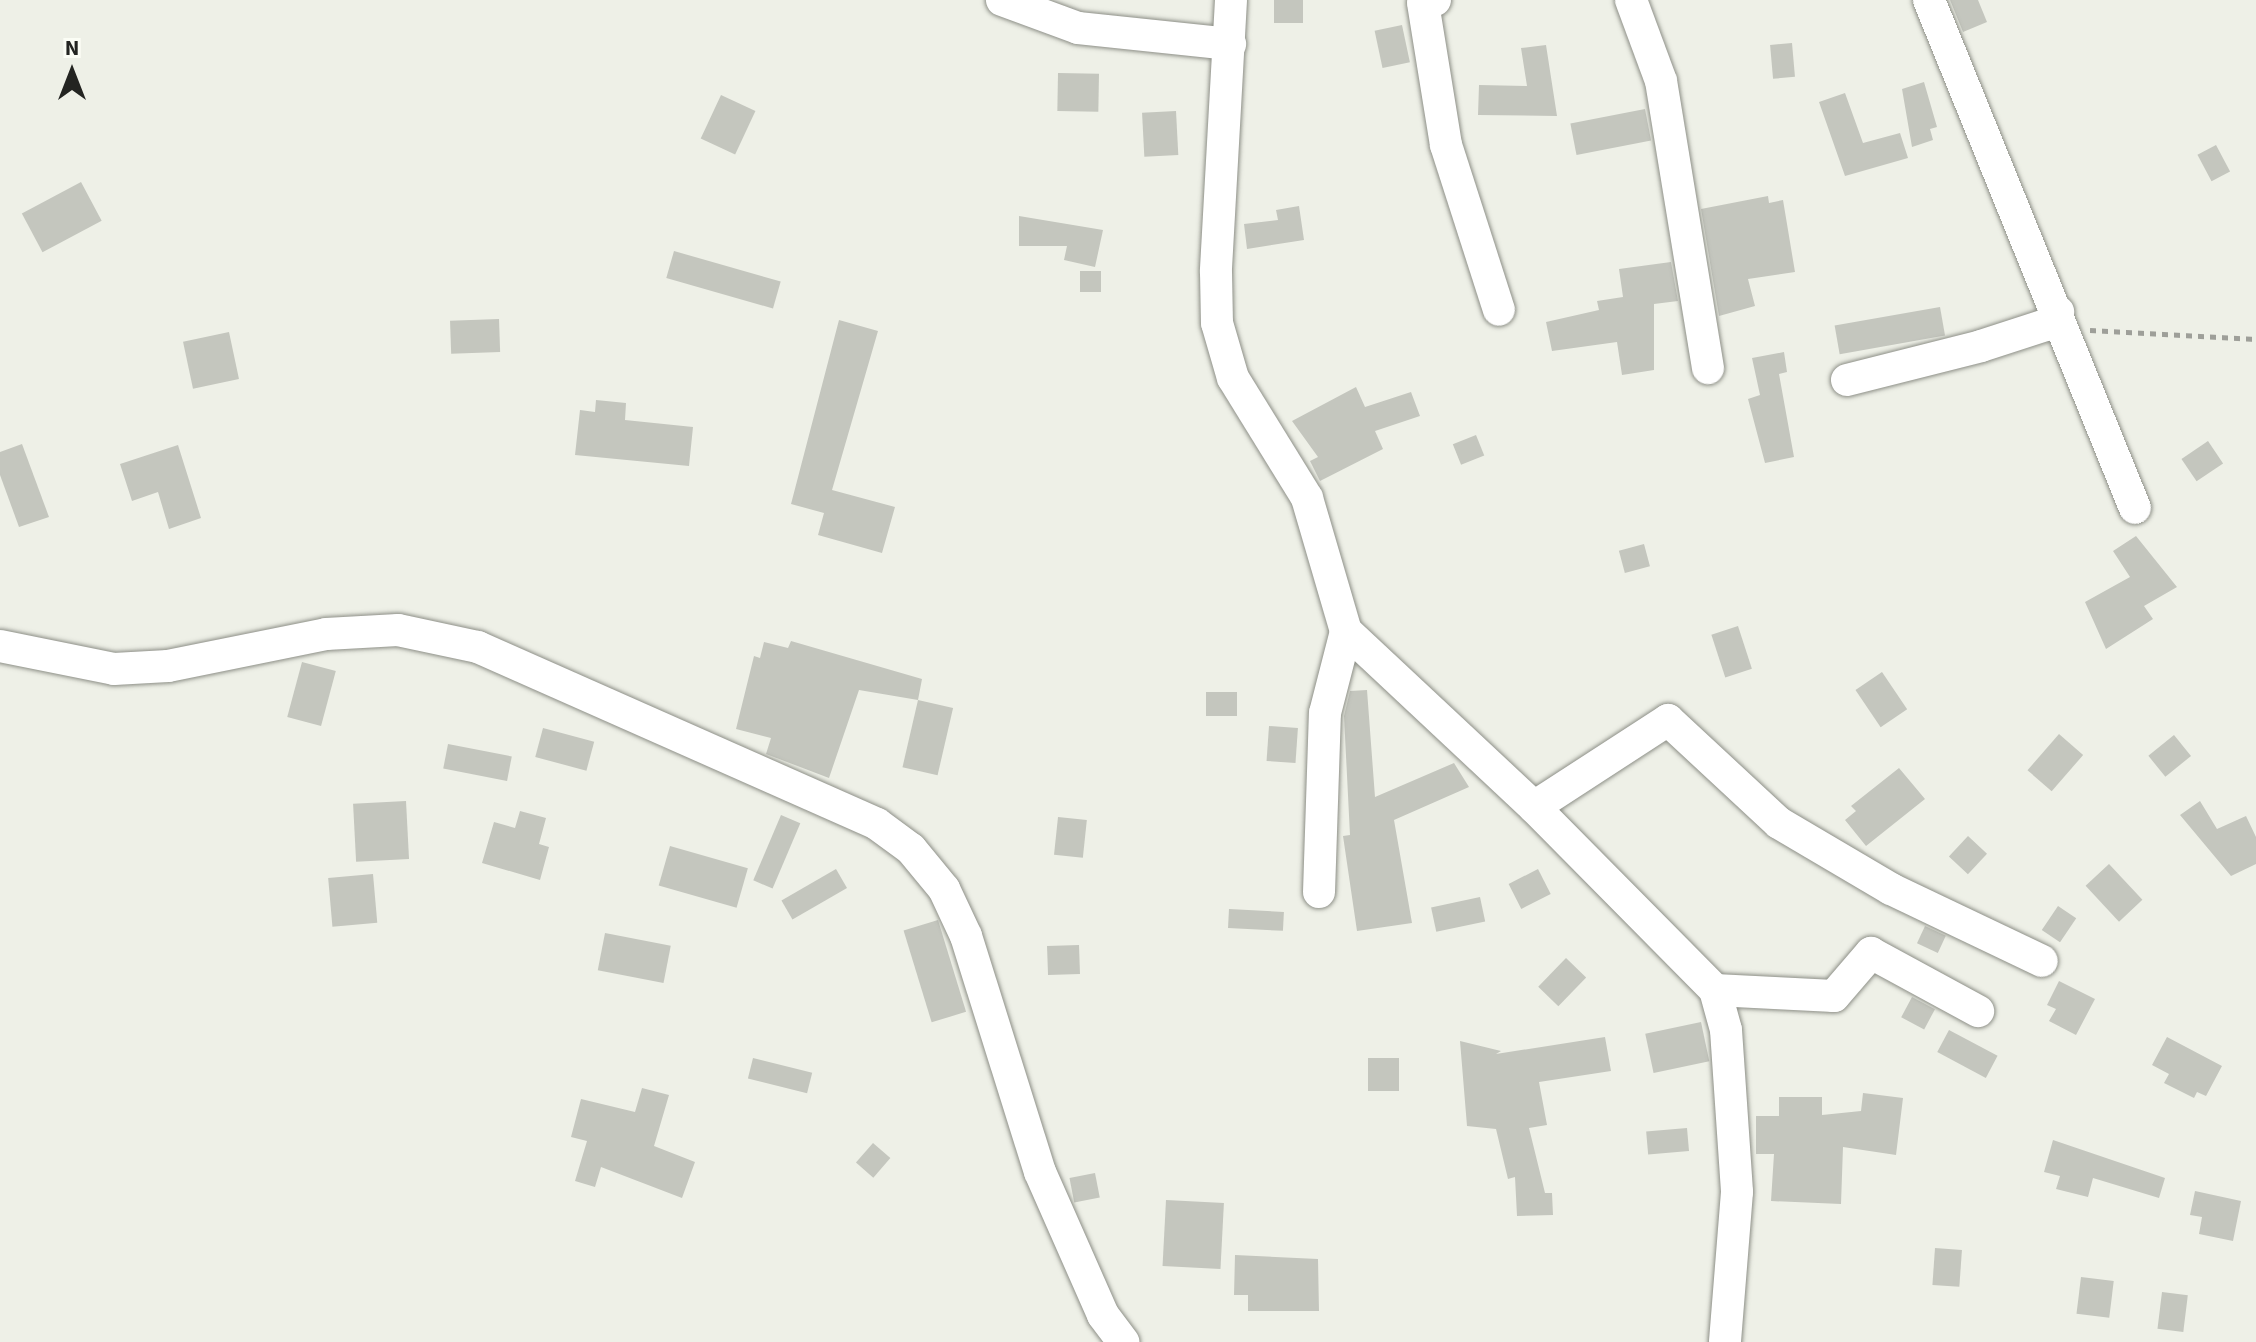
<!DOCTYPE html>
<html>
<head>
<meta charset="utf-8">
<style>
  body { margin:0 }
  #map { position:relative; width:2256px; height:1342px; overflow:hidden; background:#eef0e7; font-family:"Source Sans 3",sans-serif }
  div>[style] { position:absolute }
  .building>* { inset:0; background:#c4c6be; transform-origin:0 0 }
  .path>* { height:5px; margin-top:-2.5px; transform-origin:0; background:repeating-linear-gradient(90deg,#9e9f99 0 6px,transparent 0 12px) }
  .roads { filter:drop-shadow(0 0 2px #8d8f87) drop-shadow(0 0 2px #8d8f87) }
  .minor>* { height:32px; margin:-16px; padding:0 16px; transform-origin:16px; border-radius:16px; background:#fff }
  span { translate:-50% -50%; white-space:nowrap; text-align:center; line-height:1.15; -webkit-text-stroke:6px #fbfdf5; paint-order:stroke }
  .north { position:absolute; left:32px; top:32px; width:80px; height:80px; -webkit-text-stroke:6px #fbfdf5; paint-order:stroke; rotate:0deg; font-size:22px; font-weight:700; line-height:32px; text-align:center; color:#232421 }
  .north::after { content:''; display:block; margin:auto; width:28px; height:36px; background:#232421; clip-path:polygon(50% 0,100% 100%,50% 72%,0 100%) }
</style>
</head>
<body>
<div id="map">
  <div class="building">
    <i style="left:1274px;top:0;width:29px;height:23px"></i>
    <i style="clip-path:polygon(1950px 0,1978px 0,1987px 22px,1963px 32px)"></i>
    <i style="left:1402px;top:25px;width:38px;height:28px;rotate:78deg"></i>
    <i style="left:1792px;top:43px;width:34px;height:22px;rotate:85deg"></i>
    <i style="clip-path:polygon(1546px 45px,1557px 116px,1478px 115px,1479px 85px,1527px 86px,1521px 48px)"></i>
    <i style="left:1058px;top:73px;width:41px;height:38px;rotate:1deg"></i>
    <i style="clip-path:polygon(1924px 82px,1937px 127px,1930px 129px,1933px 140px,1912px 147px,1902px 89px)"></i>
    <i style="clip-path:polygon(1845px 93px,1863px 143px,1900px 133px,1908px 158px,1845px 176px,1819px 102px)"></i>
    <i style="left:721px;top:95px;width:38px;height:48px;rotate:25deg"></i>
    <i style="left:1645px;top:109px;width:32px;height:76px;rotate:79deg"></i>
    <i style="left:1176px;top:111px;width:44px;height:34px;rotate:87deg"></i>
    <i style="left:2216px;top:145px;width:30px;height:21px;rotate:62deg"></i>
    <i style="left:81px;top:182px;width:44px;height:67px;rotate:62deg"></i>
    <i style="clip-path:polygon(1768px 196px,1769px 203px,1783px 200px,1795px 272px,1748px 279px,1755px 306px,1719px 316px,1701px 209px)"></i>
    <i style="clip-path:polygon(1299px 206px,1304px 240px,1247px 249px,1244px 224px,1278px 220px,1276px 210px)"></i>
    <i style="clip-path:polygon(1019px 216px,1103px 230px,1095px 267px,1064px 260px,1067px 246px,1019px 246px)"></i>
    <i style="left:674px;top:251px;width:111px;height:28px;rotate:16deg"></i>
    <i style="clip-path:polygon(1671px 262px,1678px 301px,1654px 304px,1654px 370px,1622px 375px,1617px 342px,1552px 351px,1546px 322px,1599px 310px,1597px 301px,1623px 297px,1619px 269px)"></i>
    <i style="left:1080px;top:271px;width:21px;height:21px"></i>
    <i style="left:1940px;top:307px;width:29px;height:107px;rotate:80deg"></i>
    <i style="left:499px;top:319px;width:33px;height:49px;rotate:88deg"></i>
    <i style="clip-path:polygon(839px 320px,878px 331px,832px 490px,895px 507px,882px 553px,818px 535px,824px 513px,791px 504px)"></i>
    <i style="left:229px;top:332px;width:48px;height:47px;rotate:78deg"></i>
    <i style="clip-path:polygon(1784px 352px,1787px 372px,1779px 374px,1794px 457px,1765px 463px,1748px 399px,1760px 395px,1752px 358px)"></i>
    <i style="clip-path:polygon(1356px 387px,1365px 407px,1411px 392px,1420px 416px,1375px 431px,1383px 449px,1320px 481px,1310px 461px,1318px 457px,1292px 421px)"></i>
    <i style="clip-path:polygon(596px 400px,626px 403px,625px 420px,693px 427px,689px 466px,575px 455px,580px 410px,595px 412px)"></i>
    <i style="left:1476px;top:435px;width:22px;height:25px;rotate:68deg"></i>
    <i style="left:2208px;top:441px;width:27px;height:32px;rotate:56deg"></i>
    <i style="clip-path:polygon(22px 444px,49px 517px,19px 527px,0 475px,0 452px)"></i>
    <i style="clip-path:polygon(178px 445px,201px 518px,169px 529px,158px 492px,132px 501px,120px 464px)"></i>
    <i style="clip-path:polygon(2136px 536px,2177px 587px,2144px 606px,2153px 619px,2106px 649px,2085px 602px,2130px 577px,2113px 551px)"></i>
    <i style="left:1644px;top:544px;width:23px;height:26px;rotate:75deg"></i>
    <i style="left:1738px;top:626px;width:45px;height:28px;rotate:72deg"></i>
    <i style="clip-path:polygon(791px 641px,922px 679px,918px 700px,859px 690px,829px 778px,766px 754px,771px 738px,736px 729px,754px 656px,760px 658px,764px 642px,788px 648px)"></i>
    <i style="left:302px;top:662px;width:35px;height:57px;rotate:15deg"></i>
    <i style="left:1882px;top:672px;width:45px;height:32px;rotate:56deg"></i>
    <i style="clip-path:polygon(1367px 690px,1375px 797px,1454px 763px,1469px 787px,1394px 820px,1412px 923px,1357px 931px,1343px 836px,1350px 835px,1344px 716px,1350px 691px)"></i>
    <i style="left:1206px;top:692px;width:31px;height:24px"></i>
    <i style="left:918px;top:700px;width:36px;height:69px;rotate:13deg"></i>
    <i style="left:1269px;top:726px;width:29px;height:35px;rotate:4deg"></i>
    <i style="left:543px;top:728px;width:53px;height:30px;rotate:15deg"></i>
    <i style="left:2059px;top:734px;width:32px;height:48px;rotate:41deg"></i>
    <i style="left:2174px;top:735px;width:27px;height:33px;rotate:51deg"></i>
    <i style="left:448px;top:744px;width:65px;height:25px;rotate:11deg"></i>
    <i style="clip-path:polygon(1899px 768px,1925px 799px,1866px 846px,1845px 820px,1856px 811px,1851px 806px)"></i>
    <i style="left:406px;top:801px;width:58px;height:53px;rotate:87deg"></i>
    <i style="clip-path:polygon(2200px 801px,2217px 829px,2246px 816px,2256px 837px,2256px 864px,2231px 876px,2180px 815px)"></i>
    <i style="clip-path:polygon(520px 811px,546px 818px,539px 844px,549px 847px,540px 880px,482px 863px,494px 822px,515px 828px)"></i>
    <i style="left:781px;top:815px;width:21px;height:71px;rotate:23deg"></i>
    <i style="left:1058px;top:817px;width:29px;height:38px;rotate:6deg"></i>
    <i style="left:1968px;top:836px;width:26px;height:28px;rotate:43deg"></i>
    <i style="left:670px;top:846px;width:81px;height:41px;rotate:16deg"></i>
    <i style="left:2109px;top:864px;width:49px;height:32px;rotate:47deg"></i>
    <i style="left:836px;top:869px;width:22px;height:63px;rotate:60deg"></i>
    <i style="left:1538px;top:869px;width:28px;height:33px;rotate:63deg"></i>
    <i style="left:373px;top:874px;width:49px;height:45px;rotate:85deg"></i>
    <i style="left:1480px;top:897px;width:25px;height:50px;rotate:78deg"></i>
    <i style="left:2058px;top:906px;width:22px;height:29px;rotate:34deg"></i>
    <i style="left:1229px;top:909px;width:55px;height:19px;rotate:3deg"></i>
    <i style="left:938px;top:920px;width:96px;height:36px;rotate:73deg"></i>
    <i style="left:1925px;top:926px;width:23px;height:19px;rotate:25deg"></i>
    <i style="left:605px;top:933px;width:67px;height:38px;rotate:11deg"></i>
    <i style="left:1079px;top:945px;width:29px;height:32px;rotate:88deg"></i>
    <i style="left:1566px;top:958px;width:28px;height:40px;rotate:44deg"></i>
    <i style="clip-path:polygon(2059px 981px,2095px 999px,2076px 1035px,2049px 1021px,2056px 1009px,2047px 1005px)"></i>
    <i style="left:1912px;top:997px;width:26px;height:23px;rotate:28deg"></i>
    <i style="left:1701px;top:1022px;width:40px;height:57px;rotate:78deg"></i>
    <i style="left:1949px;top:1030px;width:55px;height:25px;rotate:28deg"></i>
    <i style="clip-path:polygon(1605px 1037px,1611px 1071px,1539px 1082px,1547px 1125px,1529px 1128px,1545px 1193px,1552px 1193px,1553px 1215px,1517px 1216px,1515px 1177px,1508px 1179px,1496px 1129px,1467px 1126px,1460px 1041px,1501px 1051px,1496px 1054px)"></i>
    <i style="clip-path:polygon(2167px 1037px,2222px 1066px,2206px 1096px,2197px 1092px,2194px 1098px,2164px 1083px,2169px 1074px,2152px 1065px)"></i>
    <i style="left:753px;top:1058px;width:61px;height:21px;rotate:14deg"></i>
    <i style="left:1368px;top:1058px;width:31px;height:33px"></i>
    <i style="clip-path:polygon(642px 1088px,669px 1095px,654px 1146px,695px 1162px,682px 1198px,601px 1167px,595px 1187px,575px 1181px,587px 1141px,571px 1137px,581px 1099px,635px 1112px)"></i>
    <i style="clip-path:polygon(1863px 1093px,1903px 1098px,1896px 1155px,1843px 1147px,1841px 1204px,1771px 1201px,1774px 1154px,1756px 1154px,1756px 1116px,1779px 1116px,1779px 1097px,1822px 1097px,1822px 1115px,1861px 1111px)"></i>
    <i style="left:1687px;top:1128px;width:23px;height:41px;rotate:85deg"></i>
    <i style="clip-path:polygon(2053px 1140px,2165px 1178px,2159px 1198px,2093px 1178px,2088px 1197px,2056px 1189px,2060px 1176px,2044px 1172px)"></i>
    <i style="left:873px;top:1143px;width:23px;height:26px;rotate:41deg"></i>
    <i style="left:1095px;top:1173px;width:25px;height:26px;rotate:79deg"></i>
    <i style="clip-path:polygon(2195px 1191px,2241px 1201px,2233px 1241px,2199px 1234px,2202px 1217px,2190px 1215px)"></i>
    <i style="left:1166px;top:1200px;width:58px;height:66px;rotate:3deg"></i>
    <i style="left:1935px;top:1248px;width:27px;height:37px;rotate:4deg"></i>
    <i style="clip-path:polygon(1235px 1255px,1318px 1259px,1319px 1311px,1248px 1311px,1248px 1295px,1234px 1295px)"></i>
    <i style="left:2081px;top:1277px;width:33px;height:37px;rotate:7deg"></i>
    <i style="left:2162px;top:1292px;width:26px;height:37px;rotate:7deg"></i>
  </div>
  <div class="path">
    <i style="left:2090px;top:330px;width:166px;rotate:3.1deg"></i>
  </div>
  <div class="roads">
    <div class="minor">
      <i style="left:1002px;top:0;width:81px;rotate:20.2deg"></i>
      <i style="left:1078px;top:28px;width:153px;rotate:6deg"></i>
      <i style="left:1231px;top:0;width:272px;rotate:93.2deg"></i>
      <i style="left:1216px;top:272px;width:51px;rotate:88.9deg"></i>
      <i style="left:1217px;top:323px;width:57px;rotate:73.8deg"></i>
      <i style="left:1233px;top:378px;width:141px;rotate:58.3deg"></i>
      <i style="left:1307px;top:498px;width:139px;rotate:73.7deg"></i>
      <i style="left:1346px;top:631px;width:258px;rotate:43.1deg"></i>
      <i style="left:1534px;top:807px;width:257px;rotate:45.3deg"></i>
      <i style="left:1715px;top:990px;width:41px;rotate:74.6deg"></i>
      <i style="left:1726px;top:1030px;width:162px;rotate:86.1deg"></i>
      <i style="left:1737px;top:1192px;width:150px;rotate:94.6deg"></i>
      <i style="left:1435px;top:0;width:12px;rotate:166deg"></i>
      <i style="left:1423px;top:3px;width:144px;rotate:80.8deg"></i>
      <i style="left:1446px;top:145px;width:173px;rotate:72.2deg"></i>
      <i style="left:1631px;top:0;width:86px;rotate:69.7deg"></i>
      <i style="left:1661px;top:81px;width:291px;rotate:80.7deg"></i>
      <i style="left:1929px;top:0;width:548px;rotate:67.93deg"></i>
      <i style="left:1847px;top:380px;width:138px;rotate:-14.2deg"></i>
      <i style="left:1981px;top:346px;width:68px;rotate:-17.9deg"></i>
      <i style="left:2046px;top:325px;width:18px;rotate:-47deg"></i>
      <i style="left:0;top:646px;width:116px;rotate:11.4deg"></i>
      <i style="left:114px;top:669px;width:54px;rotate:-3.2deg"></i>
      <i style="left:168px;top:666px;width:161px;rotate:-11.4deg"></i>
      <i style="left:326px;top:634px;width:72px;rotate:-3.2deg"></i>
      <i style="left:398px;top:630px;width:82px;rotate:12deg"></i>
      <i style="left:478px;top:647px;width:436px;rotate:23.9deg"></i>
      <i style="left:877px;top:824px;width:42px;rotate:36.3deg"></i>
      <i style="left:911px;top:849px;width:52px;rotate:50.5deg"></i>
      <i style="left:944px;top:889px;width:52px;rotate:64.9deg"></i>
      <i style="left:966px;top:936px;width:247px;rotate:72.6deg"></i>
      <i style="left:1040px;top:1172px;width:156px;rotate:66.2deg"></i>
      <i style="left:1103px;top:1315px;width:34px;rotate:53deg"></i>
      <i style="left:1534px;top:807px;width:160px;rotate:-33deg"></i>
      <i style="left:1668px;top:720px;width:151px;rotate:42.9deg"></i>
      <i style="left:1779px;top:823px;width:130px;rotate:30.5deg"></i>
      <i style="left:1891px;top:889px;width:167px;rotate:25.5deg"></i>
      <i style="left:1319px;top:892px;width:179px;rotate:-88.1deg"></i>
      <i style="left:1325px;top:713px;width:85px;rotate:-75.6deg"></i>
      <i style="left:1715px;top:990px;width:119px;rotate:2.9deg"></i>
      <i style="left:1834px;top:996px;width:57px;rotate:-49.3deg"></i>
      <i style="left:1871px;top:953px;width:122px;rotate:28.5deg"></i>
    </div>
  </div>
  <div class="north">N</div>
</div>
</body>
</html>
